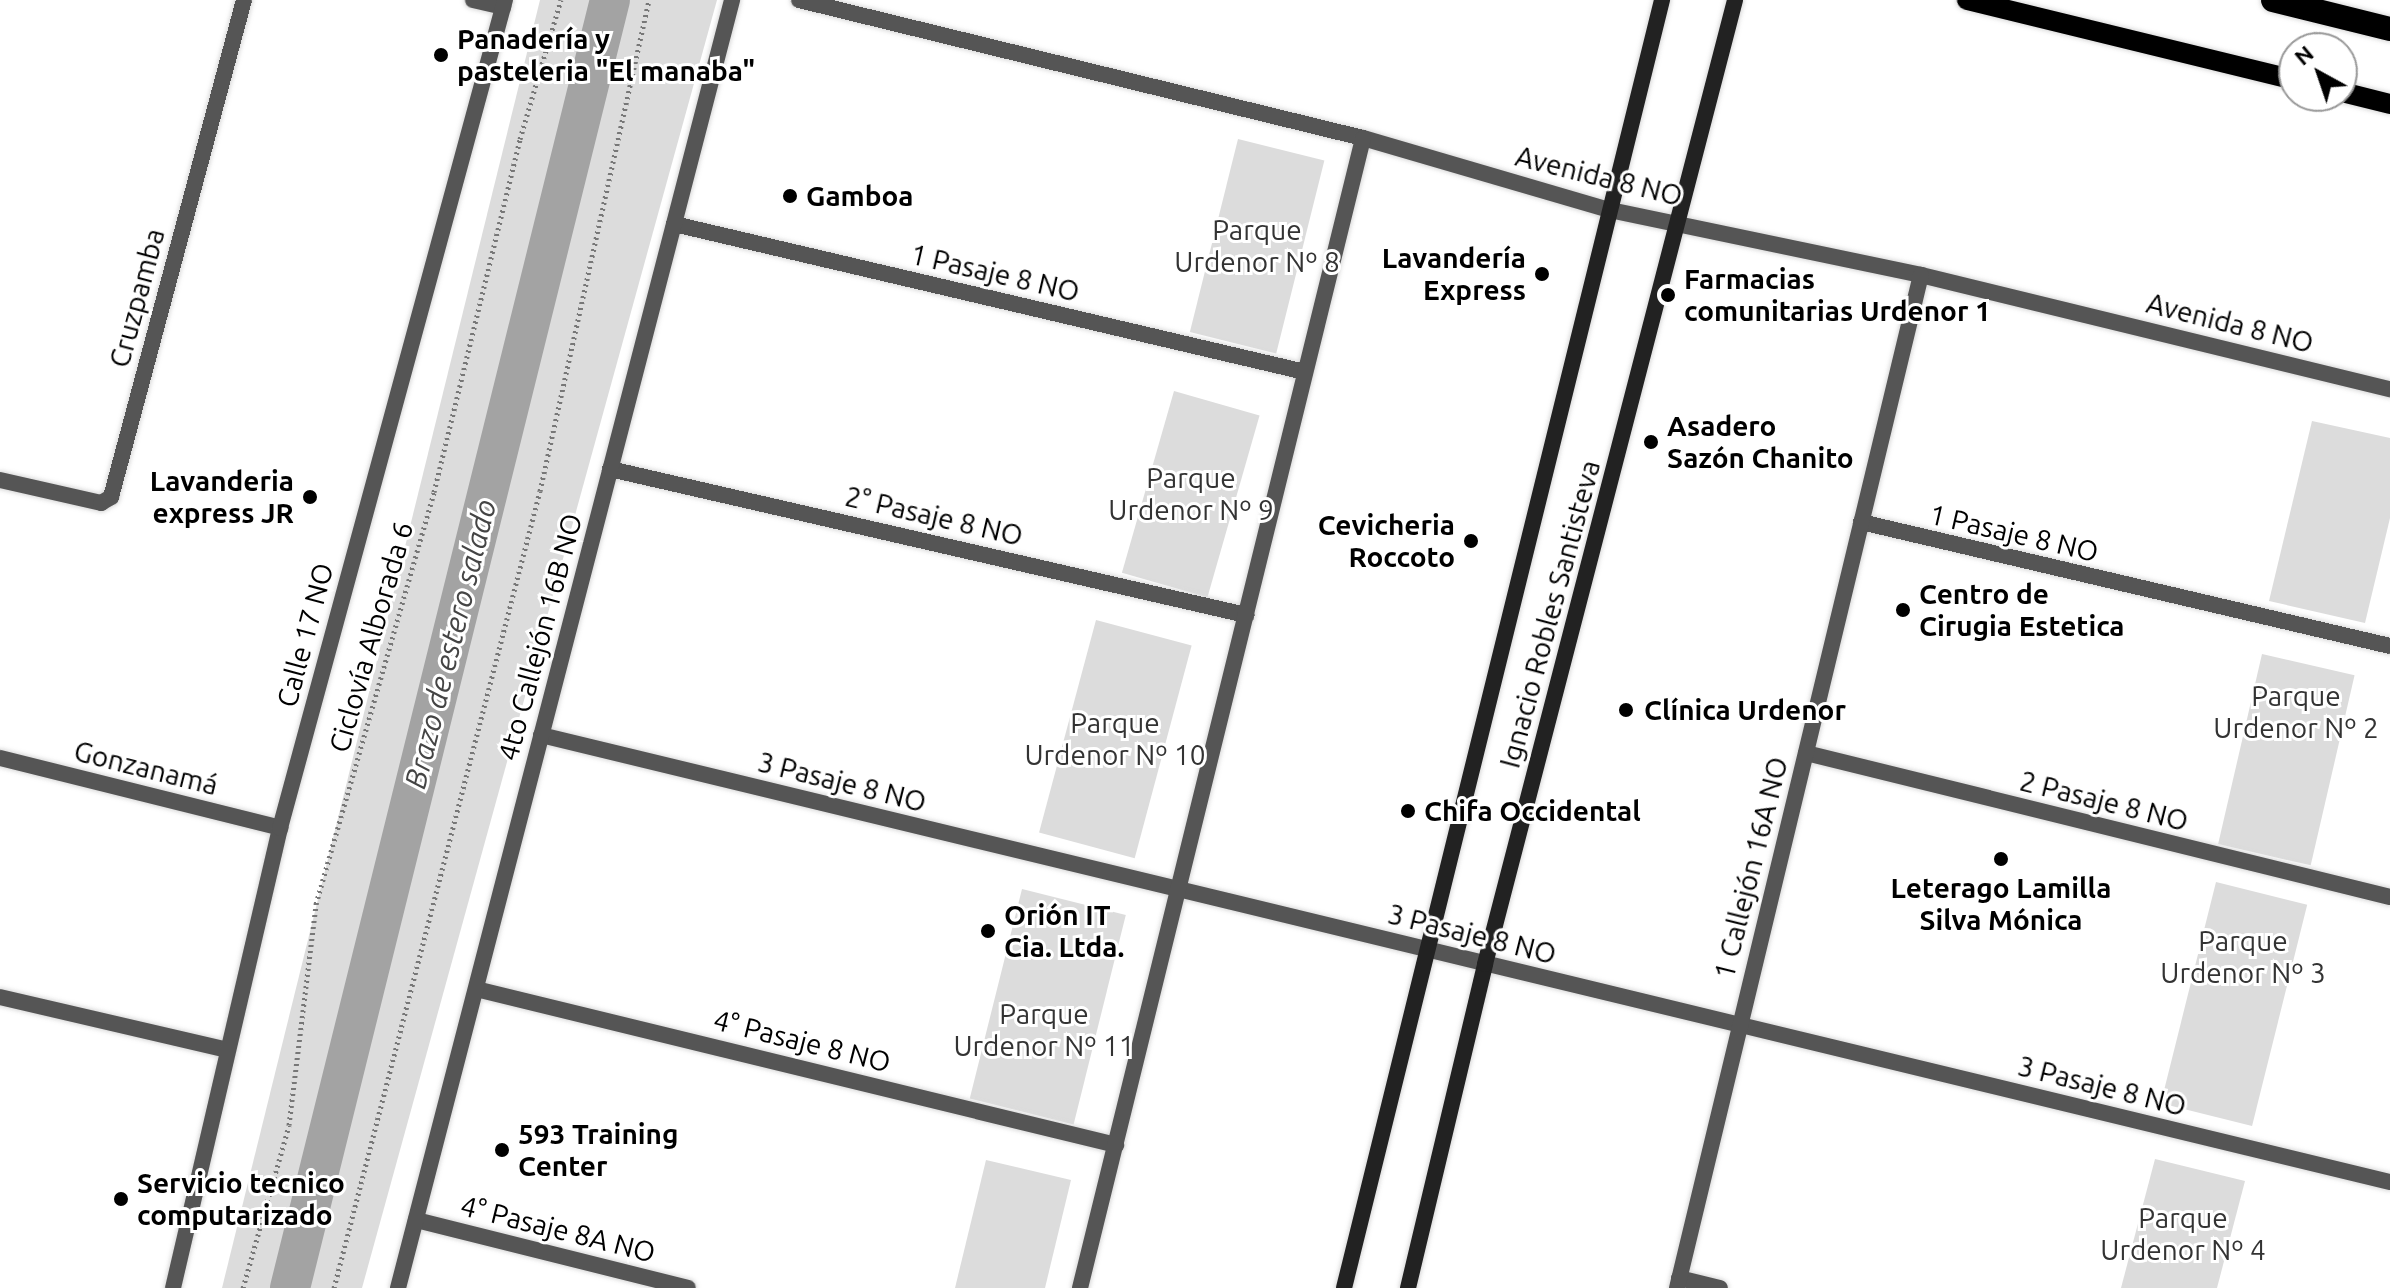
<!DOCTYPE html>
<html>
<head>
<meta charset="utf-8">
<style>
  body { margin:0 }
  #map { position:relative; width:2390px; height:1288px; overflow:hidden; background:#fff; font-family:Ubuntu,sans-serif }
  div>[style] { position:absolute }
  .green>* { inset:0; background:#dcdcdc; transform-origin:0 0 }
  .canal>* { height:40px; margin:-20px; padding:0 20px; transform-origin:20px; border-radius:20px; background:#a3a3a3 }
  .path>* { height:5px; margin-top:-2.5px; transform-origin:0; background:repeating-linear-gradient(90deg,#777 0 2px,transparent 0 6px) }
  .roads { filter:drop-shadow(0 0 2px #dbdbdb) drop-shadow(0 0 2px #dbdbdb) }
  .street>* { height:16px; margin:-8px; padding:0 8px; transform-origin:8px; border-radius:8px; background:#555 }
  .secondary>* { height:16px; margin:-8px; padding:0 8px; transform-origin:8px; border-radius:8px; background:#222 }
  .primary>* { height:20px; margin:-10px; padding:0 10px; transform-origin:10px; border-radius:10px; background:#000 }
  .highway>* { height:24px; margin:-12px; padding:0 12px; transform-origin:12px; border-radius:12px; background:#000 }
  .dots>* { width:22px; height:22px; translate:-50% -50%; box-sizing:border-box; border:4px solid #fff; border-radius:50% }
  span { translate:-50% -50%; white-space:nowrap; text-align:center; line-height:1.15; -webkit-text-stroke:6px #fff; paint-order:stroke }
  .poi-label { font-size:28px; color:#000; font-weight:700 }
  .left { translate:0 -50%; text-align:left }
  .right { translate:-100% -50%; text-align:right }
  .street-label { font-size:28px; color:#000 }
  .park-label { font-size:28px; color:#333 }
  .water-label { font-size:30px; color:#444; font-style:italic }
  .north { position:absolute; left:2278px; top:32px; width:80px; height:80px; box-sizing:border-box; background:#fff; border:2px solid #999; border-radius:50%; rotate:320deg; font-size:22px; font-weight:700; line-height:32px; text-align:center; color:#000 }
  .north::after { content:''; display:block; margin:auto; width:28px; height:36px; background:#000; clip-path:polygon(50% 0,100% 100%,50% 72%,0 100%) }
</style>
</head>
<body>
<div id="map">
  <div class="green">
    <i style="clip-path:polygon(540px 0,717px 0,362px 1288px,222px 1288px)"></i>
    <i style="left:1238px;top:139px;width:89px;height:199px;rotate:14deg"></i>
    <i style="left:1174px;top:391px;width:89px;height:189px;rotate:16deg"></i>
    <i style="clip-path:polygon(2312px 421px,2390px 438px,2390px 518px,2365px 623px,2269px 601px)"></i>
    <i style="left:1096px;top:620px;width:99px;height:220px;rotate:15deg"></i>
    <i style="left:2262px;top:654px;width:95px;height:195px;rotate:13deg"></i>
    <i style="left:2216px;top:882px;width:94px;height:228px;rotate:14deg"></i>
    <i style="left:1022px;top:889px;width:107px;height:216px;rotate:14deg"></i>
    <i style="clip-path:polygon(2155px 1159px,2245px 1181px,2217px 1288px,2121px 1288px)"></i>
    <i style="clip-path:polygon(986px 1160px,1071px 1180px,1045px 1288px,955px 1288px)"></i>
  </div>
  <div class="canal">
    <i style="left:290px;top:1288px;width:1327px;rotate:-76.05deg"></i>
  </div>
  <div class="path">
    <i style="left:243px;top:1288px;width:169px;rotate:-74.2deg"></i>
    <i style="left:289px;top:1125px;width:223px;rotate:-83deg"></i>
    <i style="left:316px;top:904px;width:429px;rotate:-74deg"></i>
    <i style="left:434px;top:492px;width:363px;rotate:-76.3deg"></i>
    <i style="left:520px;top:139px;width:145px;rotate:-73.6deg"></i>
    <i style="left:334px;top:1288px;width:823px;rotate:-75.51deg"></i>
    <i style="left:540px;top:491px;width:503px;rotate:-77.48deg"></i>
  </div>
  <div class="roads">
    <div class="street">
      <i style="left:473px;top:0;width:31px;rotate:13deg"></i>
      <i style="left:799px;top:0;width:581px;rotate:13.75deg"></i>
      <i style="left:1363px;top:138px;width:257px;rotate:16.3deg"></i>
      <i style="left:1610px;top:210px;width:318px;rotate:11.8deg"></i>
      <i style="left:1921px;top:275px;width:483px;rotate:13.7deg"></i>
      <i style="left:674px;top:224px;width:648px;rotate:13.2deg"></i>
      <i style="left:610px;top:469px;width:653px;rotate:12.93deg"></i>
      <i style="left:0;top:480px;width:104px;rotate:12.8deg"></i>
      <i style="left:101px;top:503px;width:12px;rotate:-31deg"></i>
      <i style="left:111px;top:497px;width:514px;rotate:-75.02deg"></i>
      <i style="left:1861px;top:522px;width:543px;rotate:13.19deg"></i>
      <i style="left:541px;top:735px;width:1902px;rotate:13.59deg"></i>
      <i style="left:1806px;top:753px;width:601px;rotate:13.85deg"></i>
      <i style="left:0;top:758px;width:289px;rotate:14deg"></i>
      <i style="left:476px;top:989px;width:659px;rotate:13.7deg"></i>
      <i style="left:0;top:997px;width:233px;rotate:13.1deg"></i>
      <i style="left:416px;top:1220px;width:280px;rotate:14deg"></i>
      <i style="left:1679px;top:1278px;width:42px;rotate:13.7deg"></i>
      <i style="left:173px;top:1288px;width:472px;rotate:-76.9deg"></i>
      <i style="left:280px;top:828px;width:858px;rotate:-74.8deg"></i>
      <i style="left:398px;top:1288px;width:1331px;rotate:-75.46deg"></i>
      <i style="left:1080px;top:1288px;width:1184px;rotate:-76.17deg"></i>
      <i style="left:1677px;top:1288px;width:1042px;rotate:-76.46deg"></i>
    </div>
    <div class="secondary">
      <i style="left:1344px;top:1288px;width:1327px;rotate:-76.13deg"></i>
      <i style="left:1408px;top:1288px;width:333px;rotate:-76.6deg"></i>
      <i style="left:1485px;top:964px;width:996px;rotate:-75.46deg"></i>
    </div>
    <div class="primary">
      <i style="left:1967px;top:0;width:337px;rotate:13.7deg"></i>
      <i style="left:2342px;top:92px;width:49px;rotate:14deg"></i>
    </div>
    <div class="highway">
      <i style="left:2273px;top:0;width:121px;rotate:13.9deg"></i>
    </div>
  </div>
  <div class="dots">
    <i style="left:441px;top:55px;background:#000"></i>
    <i style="left:790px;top:196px;background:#000"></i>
    <i style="left:1542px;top:274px;background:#000"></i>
    <i style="left:1668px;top:295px;background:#000"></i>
    <i style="left:1651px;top:442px;background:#000"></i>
    <i style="left:310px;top:497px;background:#000"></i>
    <i style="left:1471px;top:541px;background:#000"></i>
    <i style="left:1903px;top:610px;background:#000"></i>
    <i style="left:1626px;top:710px;background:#000"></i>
    <i style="left:1408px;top:811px;background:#000"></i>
    <i style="left:2001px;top:859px;background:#000"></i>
    <i style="left:988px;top:931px;background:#000"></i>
    <i style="left:502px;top:1150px;background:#000"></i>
    <i style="left:121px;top:1199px;background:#000"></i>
  </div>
  <div class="poi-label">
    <span class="left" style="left:457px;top:55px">Panadería y<br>pasteleria "El manaba"</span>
    <span class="left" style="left:806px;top:196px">Gamboa</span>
    <span class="right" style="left:1526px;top:274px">Lavandería<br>Express</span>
    <span class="left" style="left:1684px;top:295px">Farmacias<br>comunitarias Urdenor 1</span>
    <span class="left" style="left:1667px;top:442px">Asadero<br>Sazón Chanito</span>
    <span class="right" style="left:294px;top:497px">Lavanderia<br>express JR</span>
    <span class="right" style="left:1455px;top:541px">Cevicheria<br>Roccoto</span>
    <span class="left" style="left:1919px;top:610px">Centro de<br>Cirugia Estetica</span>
    <span class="left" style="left:1644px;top:710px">Clínica Urdenor</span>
    <span class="left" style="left:1424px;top:811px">Chifa Occidental</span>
    <span style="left:2001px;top:904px">Leterago Lamilla<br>Silva Mónica</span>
    <span class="left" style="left:1004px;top:931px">Orión IT<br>Cia. Ltda.</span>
    <span class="left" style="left:518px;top:1150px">593 Training<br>Center</span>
    <span class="left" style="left:137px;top:1199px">Servicio tecnico<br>computarizado</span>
  </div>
  <div class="street-label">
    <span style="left:1599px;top:176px;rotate:14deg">Avenida 8 NO</span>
    <span style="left:995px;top:273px;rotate:13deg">1 Pasaje 8 NO</span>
    <span style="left:137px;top:298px;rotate:-75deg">Cruzpamba</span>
    <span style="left:2230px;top:323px;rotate:14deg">Avenida 8 NO</span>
    <span style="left:934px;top:516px;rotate:13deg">2° Pasaje 8 NO</span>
    <span style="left:2014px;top:533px;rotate:13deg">1 Pasaje 8 NO</span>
    <span style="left:1550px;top:614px;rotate:-75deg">Ignacio Robles Santisteva</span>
    <span style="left:305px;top:635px;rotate:-75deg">Calle 17 NO</span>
    <span style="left:371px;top:637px;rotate:-74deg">Ciclovía Alborada 6</span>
    <span style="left:540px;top:637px;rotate:-75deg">4to Callejón 16B NO</span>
    <span style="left:146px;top:768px;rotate:14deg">Gonzanamá</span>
    <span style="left:842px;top:782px;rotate:14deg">3 Pasaje 8 NO</span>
    <span style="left:2104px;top:801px;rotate:14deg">2 Pasaje 8 NO</span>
    <span style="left:1751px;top:868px;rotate:-76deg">1 Callejón 16A NO</span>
    <span style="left:1472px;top:934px;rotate:14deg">3 Pasaje 8 NO</span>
    <span style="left:802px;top:1041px;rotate:14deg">4° Pasaje 8 NO</span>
    <span style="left:2102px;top:1086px;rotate:14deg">3 Pasaje 8 NO</span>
    <span style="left:558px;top:1229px;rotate:14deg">4° Pasaje 8A NO</span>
  </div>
  <div class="park-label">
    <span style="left:1257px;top:246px">Parque<br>Urdenor Nº 8</span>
    <span style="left:1191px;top:494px">Parque<br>Urdenor Nº 9</span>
    <span style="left:2296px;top:712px">Parque<br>Urdenor Nº 2</span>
    <span style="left:1115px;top:739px">Parque<br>Urdenor Nº 10</span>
    <span style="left:2243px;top:957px">Parque<br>Urdenor Nº 3</span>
    <span style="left:1044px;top:1030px">Parque<br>Urdenor Nº 11</span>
    <span style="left:2183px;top:1234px">Parque<br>Urdenor Nº 4</span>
  </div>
  <div class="water-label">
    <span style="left:450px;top:644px;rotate:-76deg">Brazo de estero salado</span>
  </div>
  <div class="north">N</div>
</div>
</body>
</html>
